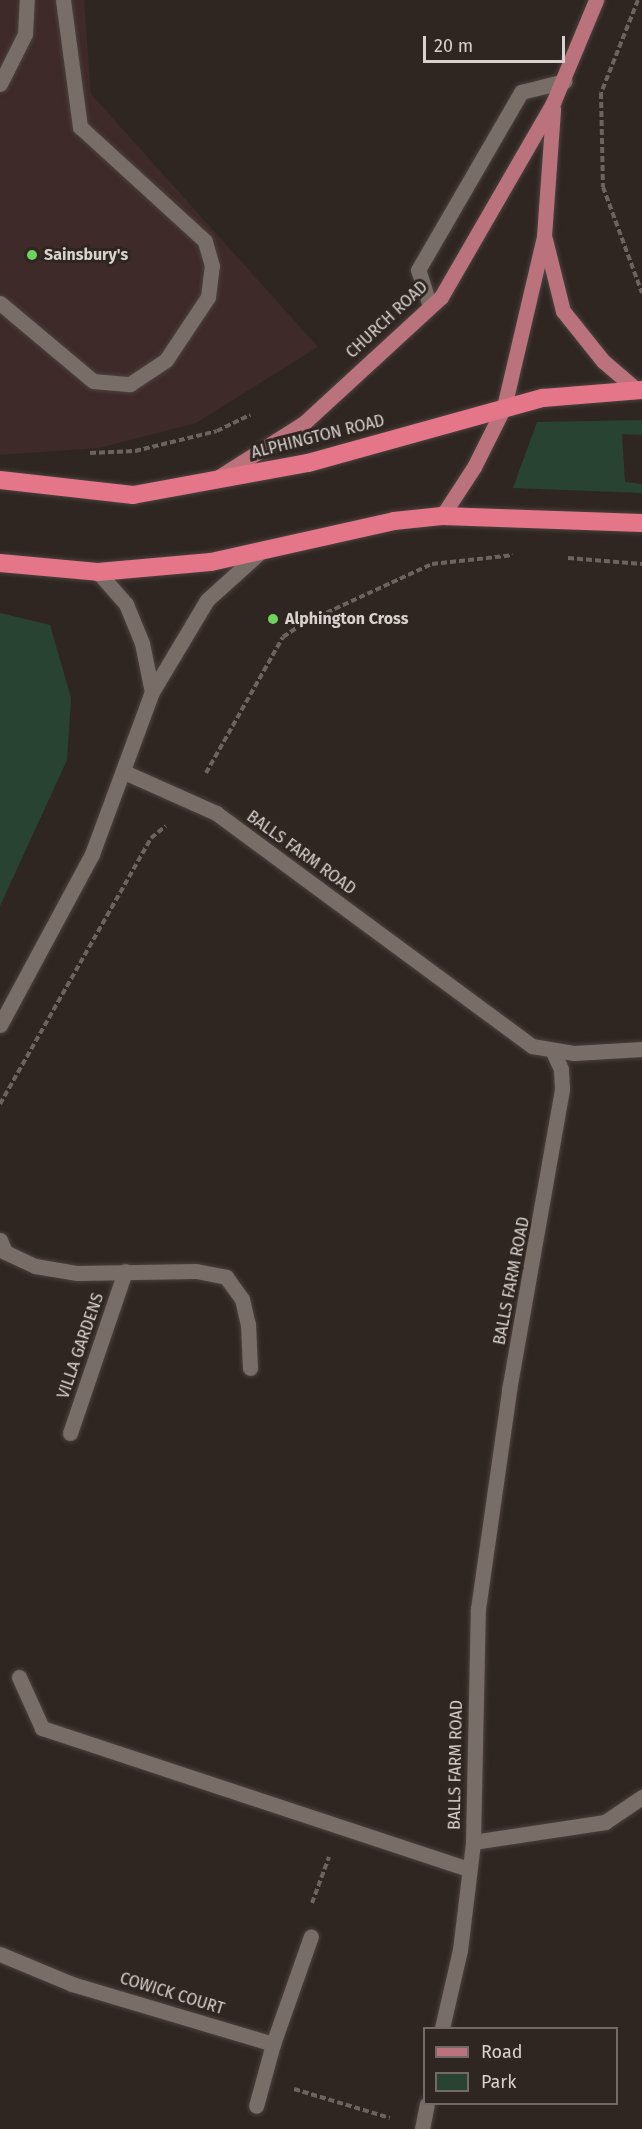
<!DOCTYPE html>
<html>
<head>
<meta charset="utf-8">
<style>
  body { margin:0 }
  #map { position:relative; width:642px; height:2129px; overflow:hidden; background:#302621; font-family:"Fira Sans",sans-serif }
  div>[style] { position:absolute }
  .commercial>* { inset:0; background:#3e2a28 }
  .green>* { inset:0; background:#294332 }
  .path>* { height:4px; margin-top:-2px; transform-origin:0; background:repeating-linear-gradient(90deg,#6c635f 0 6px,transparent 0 9px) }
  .roads { filter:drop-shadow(0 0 2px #4a413e) drop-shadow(0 0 2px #4a413e) }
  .minor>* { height:15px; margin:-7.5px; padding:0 7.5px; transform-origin:7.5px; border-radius:7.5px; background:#796d68 }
  .major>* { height:15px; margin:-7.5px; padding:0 7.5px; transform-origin:7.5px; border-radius:7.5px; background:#ba727c }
  .highway>* { height:18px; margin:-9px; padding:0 9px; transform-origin:9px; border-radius:9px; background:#e57589 }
  .dots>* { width:16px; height:16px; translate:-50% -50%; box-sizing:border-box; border:3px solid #302621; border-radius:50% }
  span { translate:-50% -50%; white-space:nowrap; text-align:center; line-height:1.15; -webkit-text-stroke:6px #302621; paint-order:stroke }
  .poi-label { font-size:16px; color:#d8d1ce; font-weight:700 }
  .left { translate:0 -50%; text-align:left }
  .street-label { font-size:16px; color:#d8d1ce }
  .legend { position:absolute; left:423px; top:2027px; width:195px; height:78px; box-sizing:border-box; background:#302621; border:2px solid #736a66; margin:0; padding:8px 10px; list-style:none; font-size:18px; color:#d8d1ce }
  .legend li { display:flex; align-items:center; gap:12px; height:30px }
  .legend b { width:30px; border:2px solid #736a66 }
  .scale { position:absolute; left:423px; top:36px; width:142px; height:27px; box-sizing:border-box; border:3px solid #d8d1ce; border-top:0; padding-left:8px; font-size:18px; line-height:21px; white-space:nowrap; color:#d8d1ce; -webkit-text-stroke:4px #302621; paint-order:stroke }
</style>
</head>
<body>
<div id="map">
  <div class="commercial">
    <i style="clip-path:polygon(0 0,84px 0,91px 94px,318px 347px,196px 423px,99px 448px,0 455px)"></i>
  </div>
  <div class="green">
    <i style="clip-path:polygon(642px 420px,642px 435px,622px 434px,625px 482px,642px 484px,642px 493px,513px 488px,537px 422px)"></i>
    <i style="clip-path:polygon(0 613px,50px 625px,71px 698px,67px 760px,0 906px)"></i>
  </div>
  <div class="path">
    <i style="left:638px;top:0;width:100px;rotate:111.7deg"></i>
    <i style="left:601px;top:93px;width:94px;rotate:88.8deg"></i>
    <i style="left:603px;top:187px;width:113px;rotate:69.8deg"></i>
    <i style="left:90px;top:453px;width:45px;rotate:-2.5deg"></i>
    <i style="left:135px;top:451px;width:84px;rotate:-13.7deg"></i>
    <i style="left:217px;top:431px;width:37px;rotate:-26deg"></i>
    <i style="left:568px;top:558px;width:74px;rotate:4.6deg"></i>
    <i style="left:206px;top:773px;width:156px;rotate:-60.5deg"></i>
    <i style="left:283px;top:637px;width:23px;rotate:-34deg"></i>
    <i style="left:302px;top:624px;width:143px;rotate:-24.8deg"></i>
    <i style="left:432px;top:564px;width:81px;rotate:-6.3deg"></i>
    <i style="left:0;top:1104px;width:306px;rotate:-60.4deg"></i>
    <i style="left:151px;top:838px;width:19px;rotate:-39deg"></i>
    <i style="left:312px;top:1903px;width:49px;rotate:-69.7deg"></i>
    <i style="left:294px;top:2089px;width:100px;rotate:16.8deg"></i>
  </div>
  <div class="roads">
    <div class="minor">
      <i style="left:0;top:84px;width:56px;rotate:-63.4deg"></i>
      <i style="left:25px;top:34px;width:34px;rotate:-87deg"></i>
      <i style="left:0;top:303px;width:121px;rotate:40deg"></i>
      <i style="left:93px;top:381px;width:37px;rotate:5deg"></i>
      <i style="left:130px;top:384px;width:43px;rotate:-33.7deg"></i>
      <i style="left:166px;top:360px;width:76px;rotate:-56.3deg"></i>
      <i style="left:208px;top:297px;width:31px;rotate:-83deg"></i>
      <i style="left:212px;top:266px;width:26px;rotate:-106deg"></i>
      <i style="left:205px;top:241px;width:169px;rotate:-137.6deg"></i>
      <i style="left:80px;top:127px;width:128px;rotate:-97.6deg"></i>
      <i style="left:430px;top:306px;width:38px;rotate:-108deg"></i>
      <i style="left:418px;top:270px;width:206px;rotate:-59.9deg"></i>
      <i style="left:521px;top:92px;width:45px;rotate:-14deg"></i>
      <i style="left:98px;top:572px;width:43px;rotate:48.8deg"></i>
      <i style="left:126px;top:604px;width:42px;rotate:67.7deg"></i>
      <i style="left:142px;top:643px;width:50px;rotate:78.5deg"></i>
      <i style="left:124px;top:772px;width:101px;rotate:24deg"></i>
      <i style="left:216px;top:813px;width:393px;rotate:36.4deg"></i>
      <i style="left:532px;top:1046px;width:43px;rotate:9.5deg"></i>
      <i style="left:574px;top:1053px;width:68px;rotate:-3.4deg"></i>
      <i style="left:0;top:1025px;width:194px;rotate:-61.7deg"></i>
      <i style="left:92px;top:854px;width:173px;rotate:-69.7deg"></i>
      <i style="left:152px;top:692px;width:107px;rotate:-59.1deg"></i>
      <i style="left:207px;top:600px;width:70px;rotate:-42.1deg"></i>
      <i style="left:0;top:1240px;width:13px;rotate:67deg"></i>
      <i style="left:5px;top:1252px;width:33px;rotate:25deg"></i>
      <i style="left:35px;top:1266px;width:43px;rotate:9.5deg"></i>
      <i style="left:77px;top:1273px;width:119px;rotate:-1deg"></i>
      <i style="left:196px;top:1271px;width:31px;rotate:11deg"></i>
      <i style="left:226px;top:1277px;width:27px;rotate:54deg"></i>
      <i style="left:242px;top:1299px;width:26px;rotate:77deg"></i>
      <i style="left:248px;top:1324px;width:44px;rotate:87.4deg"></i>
      <i style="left:70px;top:1433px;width:171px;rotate:-71.2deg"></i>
      <i style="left:19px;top:1677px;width:56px;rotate:65.7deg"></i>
      <i style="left:42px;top:1728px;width:449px;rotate:18.3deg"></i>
      <i style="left:473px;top:1842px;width:134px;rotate:-8.6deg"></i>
      <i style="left:605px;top:1822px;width:45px;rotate:-34deg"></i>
      <i style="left:0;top:1954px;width:78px;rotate:22.6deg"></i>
      <i style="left:72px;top:1984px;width:210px;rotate:16.6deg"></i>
      <i style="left:273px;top:2044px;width:64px;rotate:105.3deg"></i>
      <i style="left:442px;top:2028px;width:80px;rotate:-77deg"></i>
      <i style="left:460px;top:1950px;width:109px;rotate:-83.1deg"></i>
      <i style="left:473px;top:1842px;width:233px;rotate:-88.8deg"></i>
      <i style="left:478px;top:1609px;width:221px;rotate:-81.9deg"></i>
      <i style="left:509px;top:1390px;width:306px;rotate:-80deg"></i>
      <i style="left:562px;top:1089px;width:20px;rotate:-93deg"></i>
      <i style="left:561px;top:1069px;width:19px;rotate:-115deg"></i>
      <i style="left:273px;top:2044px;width:114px;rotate:-70.6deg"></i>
      <i style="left:422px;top:2129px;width:25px;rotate:-79deg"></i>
    </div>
    <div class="major">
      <i style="left:545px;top:239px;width:74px;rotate:76deg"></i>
      <i style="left:563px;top:311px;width:64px;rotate:51.3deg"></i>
      <i style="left:603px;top:361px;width:45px;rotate:40.5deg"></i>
      <i style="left:217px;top:478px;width:103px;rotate:-32.3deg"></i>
      <i style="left:304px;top:423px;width:186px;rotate:-42.6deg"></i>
      <i style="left:441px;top:297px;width:224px;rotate:-60deg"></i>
      <i style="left:553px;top:103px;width:112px;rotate:-67.3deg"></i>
      <i style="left:442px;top:516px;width:59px;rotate:-56.9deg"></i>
      <i style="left:474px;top:467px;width:67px;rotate:-63.4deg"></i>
      <i style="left:504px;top:407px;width:176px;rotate:-76.8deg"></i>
      <i style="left:544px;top:236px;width:127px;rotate:-85.9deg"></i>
    </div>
    <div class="highway">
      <i style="left:0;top:480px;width:134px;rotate:6.4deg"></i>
      <i style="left:133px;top:495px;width:178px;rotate:-10.4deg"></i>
      <i style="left:308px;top:463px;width:244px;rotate:-15.5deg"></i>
      <i style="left:543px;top:398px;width:99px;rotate:-4.6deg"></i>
      <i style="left:0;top:563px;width:98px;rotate:5.2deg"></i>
      <i style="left:98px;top:572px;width:113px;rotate:-5.1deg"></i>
      <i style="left:211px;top:562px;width:188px;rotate:-12.6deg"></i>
      <i style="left:394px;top:521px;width:48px;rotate:-5.9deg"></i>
      <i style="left:442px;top:516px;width:200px;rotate:2deg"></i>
    </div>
  </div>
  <div class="dots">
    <i style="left:32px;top:255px;background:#70d35f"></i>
    <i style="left:273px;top:619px;background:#70d35f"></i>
  </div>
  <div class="poi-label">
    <span class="left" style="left:44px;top:255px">Sainsbury's</span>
    <span class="left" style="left:285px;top:619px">Alphington Cross</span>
  </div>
  <div class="street-label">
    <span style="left:387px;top:320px;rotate:-43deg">CHURCH ROAD</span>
    <span style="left:318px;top:437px;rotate:-14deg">ALPHINGTON ROAD</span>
    <span style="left:301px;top:853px;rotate:36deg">BALLS FARM ROAD</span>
    <span style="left:512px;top:1281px;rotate:-79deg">BALLS FARM ROAD</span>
    <span style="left:81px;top:1346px;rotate:-71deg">VILLA GARDENS</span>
    <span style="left:456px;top:1765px;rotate:-89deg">BALLS FARM ROAD</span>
    <span style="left:172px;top:1994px;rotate:17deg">COWICK COURT</span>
  </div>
  <ul class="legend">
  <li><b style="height:8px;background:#ba727c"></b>Road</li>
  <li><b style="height:16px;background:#294332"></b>Park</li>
  </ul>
  <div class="scale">20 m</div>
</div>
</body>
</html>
